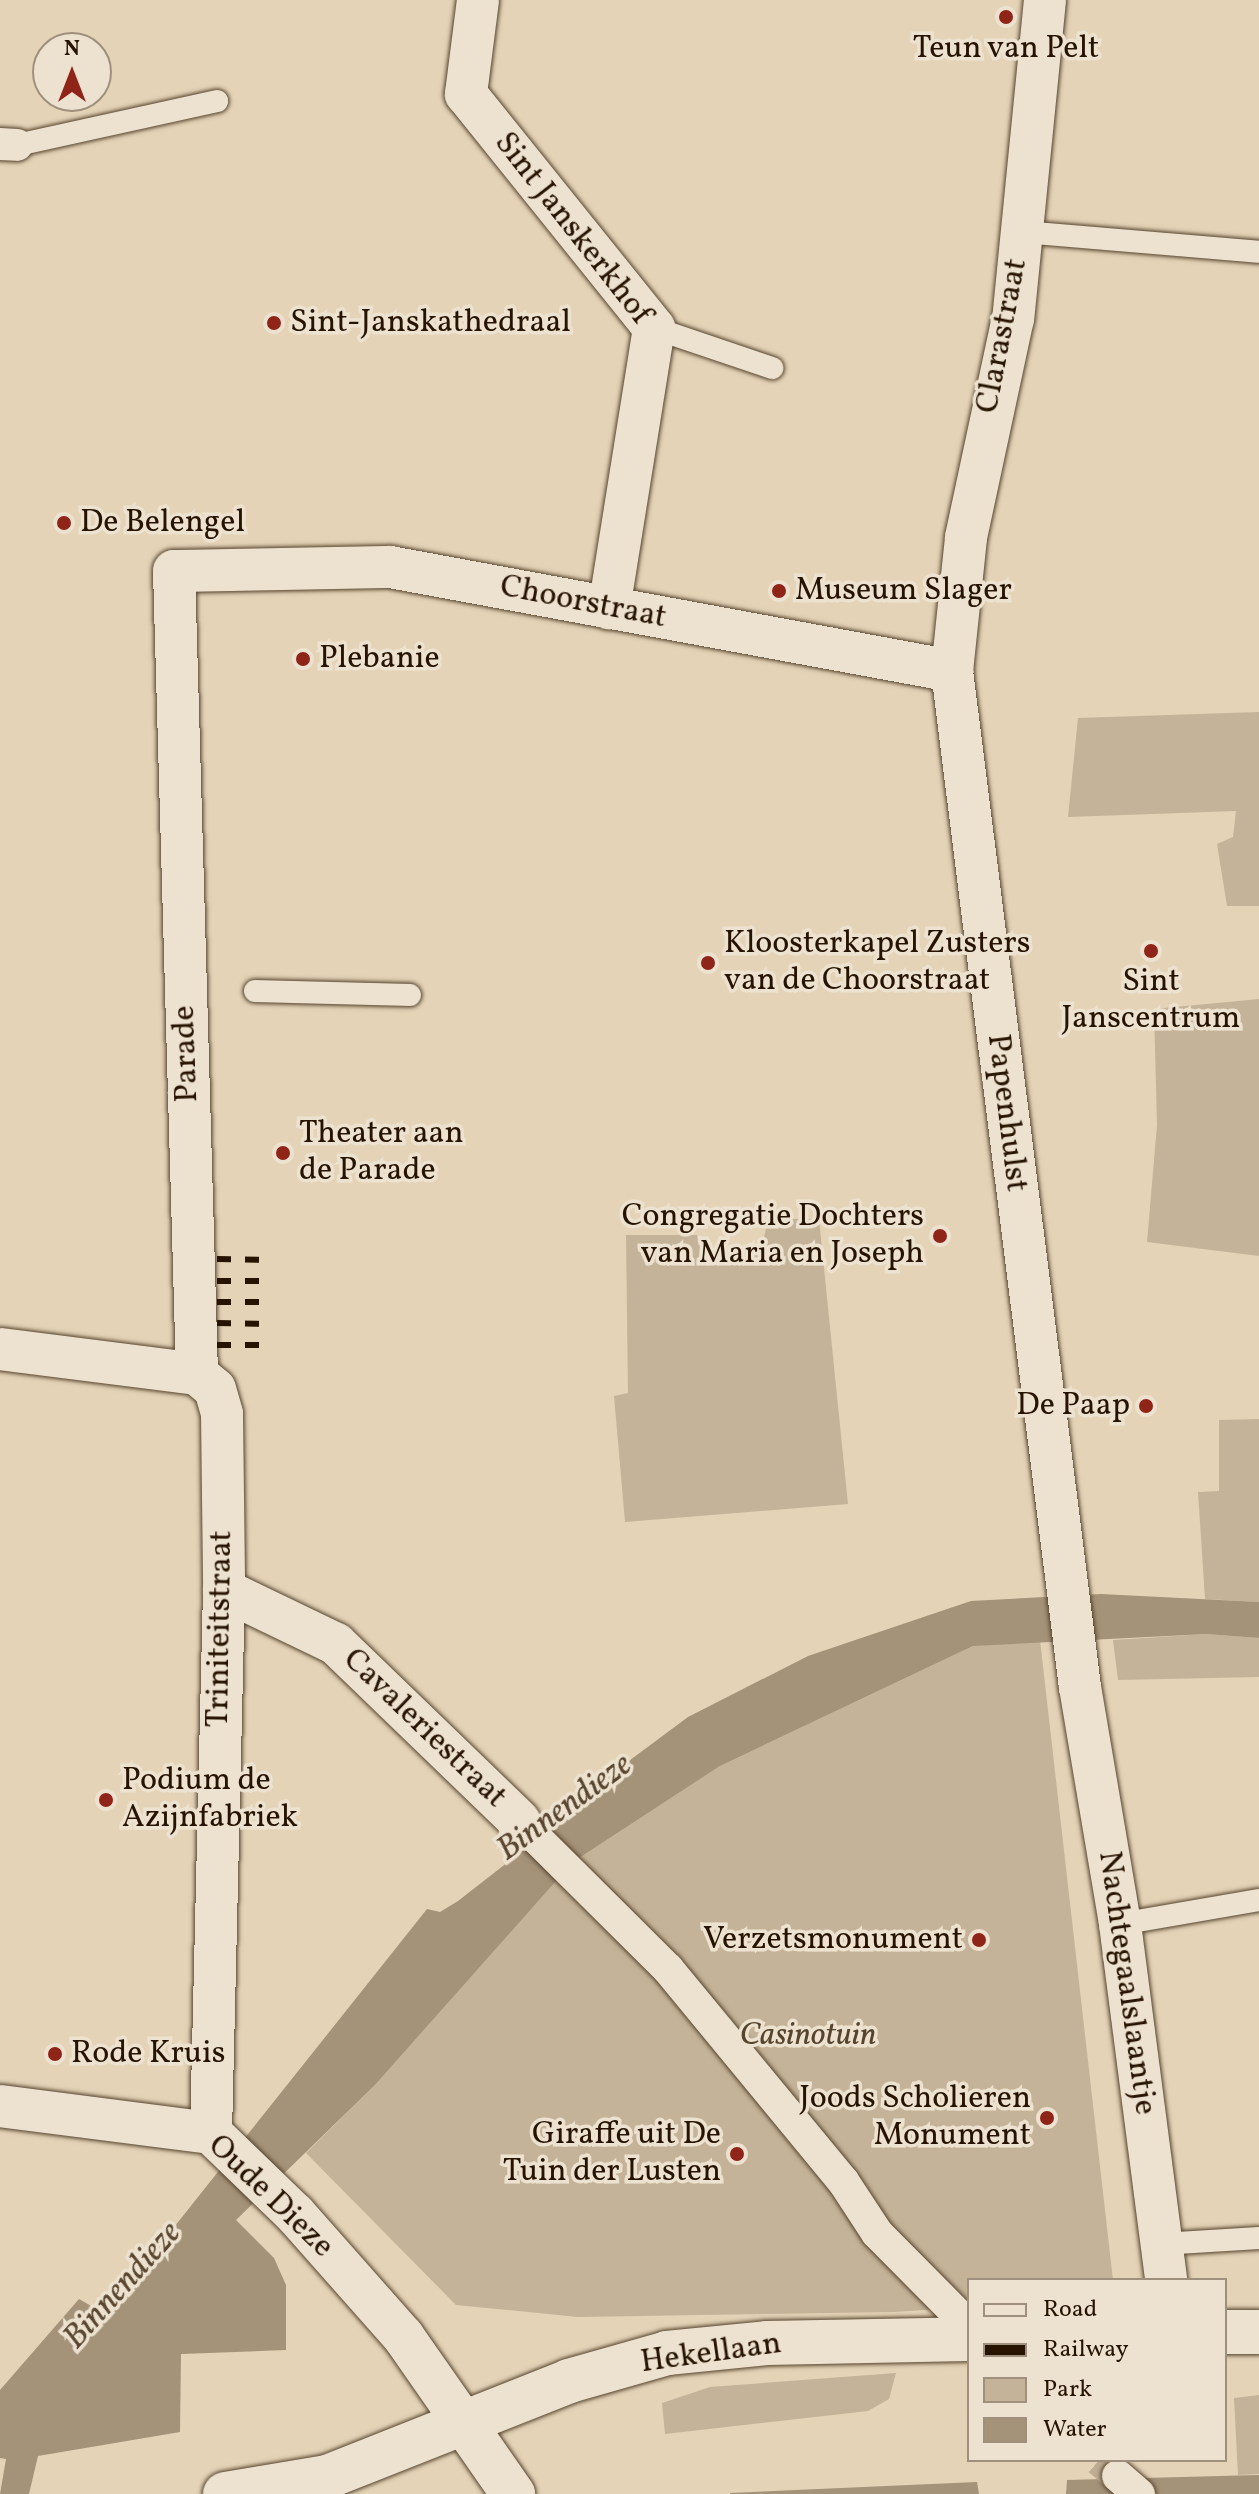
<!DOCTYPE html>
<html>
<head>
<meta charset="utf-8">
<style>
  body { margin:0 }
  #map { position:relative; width:1259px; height:2494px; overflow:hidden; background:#e4d3b7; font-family:Vollkorn,serif }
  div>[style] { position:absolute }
  .green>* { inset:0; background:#c4b398 }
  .water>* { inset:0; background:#a49279 }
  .pedestrian-tunnel>* { height:32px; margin-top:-16px; transform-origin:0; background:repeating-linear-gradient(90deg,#bead92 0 32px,transparent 0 48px) }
  .roads { filter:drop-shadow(0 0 2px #56442e) drop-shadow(0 0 2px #56442e) }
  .service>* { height:22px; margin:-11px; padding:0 11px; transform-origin:11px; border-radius:11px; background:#ede2d0 }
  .pedestrian>* { height:32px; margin:-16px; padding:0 16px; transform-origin:16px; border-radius:16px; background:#ede2d0 }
  .minor>* { height:42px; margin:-21px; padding:0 21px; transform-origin:21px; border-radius:21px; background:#ede2d0 }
  .tertiary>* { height:44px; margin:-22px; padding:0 22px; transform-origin:22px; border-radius:22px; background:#ede2d0 }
  .secondary>* { height:44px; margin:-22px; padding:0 22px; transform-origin:22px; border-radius:22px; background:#ede2d0 }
  .rail>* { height:6px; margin-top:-3px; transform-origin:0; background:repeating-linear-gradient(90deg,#271400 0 14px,transparent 0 28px) }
  .dots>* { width:22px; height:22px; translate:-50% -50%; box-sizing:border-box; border:4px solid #ede2d0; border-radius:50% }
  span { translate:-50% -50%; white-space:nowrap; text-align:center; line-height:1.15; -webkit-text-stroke:7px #ede2d0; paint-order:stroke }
  .poi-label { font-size:32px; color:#271400 }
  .left { translate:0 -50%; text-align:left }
  .right { translate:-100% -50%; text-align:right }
  .street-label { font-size:32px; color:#271400 }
  .park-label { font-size:32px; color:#56442e; font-style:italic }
  .water-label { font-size:34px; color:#594630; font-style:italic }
  .legend { position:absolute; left:967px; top:2278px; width:260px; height:184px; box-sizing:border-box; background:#ede2d0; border:2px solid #9e907d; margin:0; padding:10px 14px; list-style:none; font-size:24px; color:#271400 }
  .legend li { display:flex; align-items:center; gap:16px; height:40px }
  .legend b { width:40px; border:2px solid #9e907d }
  .north { position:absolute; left:32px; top:32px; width:80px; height:80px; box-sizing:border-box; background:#ede2d0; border:2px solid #9e907d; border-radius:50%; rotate:0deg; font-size:22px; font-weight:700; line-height:32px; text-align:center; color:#271400 }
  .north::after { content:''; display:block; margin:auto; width:28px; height:36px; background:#8f2418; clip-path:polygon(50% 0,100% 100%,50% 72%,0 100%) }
</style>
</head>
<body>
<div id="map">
  <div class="green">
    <i style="clip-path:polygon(1259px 712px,1259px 906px,1227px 906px,1217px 844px,1233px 837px,1236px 811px,1068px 817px,1078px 718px)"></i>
    <i style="clip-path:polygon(1259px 999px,1259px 1256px,1147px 1242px,1157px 1125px,1154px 1009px)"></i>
    <i style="clip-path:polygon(768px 1219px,819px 1219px,848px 1504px,625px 1522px,614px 1396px,628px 1393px,626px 1235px,697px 1235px,702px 1255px,761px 1252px)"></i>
    <i style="clip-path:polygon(1259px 1419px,1259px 1602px,1205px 1599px,1198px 1492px,1219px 1491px,1219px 1420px)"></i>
    <i style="clip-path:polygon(1206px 1634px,1259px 1638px,1259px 1677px,1118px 1680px,1113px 1640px)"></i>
    <i style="clip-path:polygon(1040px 1640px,1113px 2280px,969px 2280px,969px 2307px,894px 2312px,578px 2317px,456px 2305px,306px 2153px,375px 2085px,573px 1862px,720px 1766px,973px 1646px)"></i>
    <i style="clip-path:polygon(896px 2373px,889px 2399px,868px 2411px,665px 2434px,662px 2403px,710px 2387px)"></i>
    <i style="clip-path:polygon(1259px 2395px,1259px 2474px,1238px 2475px,1234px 2398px)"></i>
  </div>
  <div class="water">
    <i style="clip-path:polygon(1101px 1594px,1259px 1602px,1259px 1638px,1206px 1634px,973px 1646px,720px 1766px,573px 1862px,375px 2085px,236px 2220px,274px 2258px,286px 2285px,286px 2350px,181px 2354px,180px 2432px,38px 2456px,29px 2494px,0 2494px,6px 2459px,0 2458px,0 2390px,79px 2299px,105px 2314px,427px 1909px,440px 1912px,458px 1901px,521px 1852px,567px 1807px,688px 1717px,808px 1656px,971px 1601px)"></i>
    <i style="clip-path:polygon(1259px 2475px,1259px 2494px,1066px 2494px,1067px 2480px)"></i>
    <i style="clip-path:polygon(977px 2482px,979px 2494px,730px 2494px,730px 2493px)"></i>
  </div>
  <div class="pedestrian-tunnel">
    <i style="left:1099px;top:2460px;width:25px;rotate:40deg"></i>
  </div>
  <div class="roads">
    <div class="service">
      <i style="left:17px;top:145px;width:205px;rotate:-12.4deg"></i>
      <i style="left:1022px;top:232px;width:238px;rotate:4.8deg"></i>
      <i style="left:654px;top:328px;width:125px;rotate:18.7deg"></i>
      <i style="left:255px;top:991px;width:155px;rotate:1.5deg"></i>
      <i style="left:1120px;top:1924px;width:141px;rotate:-9.8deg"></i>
      <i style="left:1161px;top:2244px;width:98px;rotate:-3.5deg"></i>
    </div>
    <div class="pedestrian">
      <i style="left:0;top:144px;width:17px;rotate:3deg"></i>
      <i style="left:519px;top:1821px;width:210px;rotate:44.8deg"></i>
      <i style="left:668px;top:1969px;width:275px;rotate:50.5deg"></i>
      <i style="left:843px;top:2181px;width:62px;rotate:56.8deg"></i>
      <i style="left:877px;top:2233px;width:131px;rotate:45.3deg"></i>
      <i style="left:1118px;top:2476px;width:28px;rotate:41deg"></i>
    </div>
    <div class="minor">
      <i style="left:478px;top:0;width:95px;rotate:97.3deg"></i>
      <i style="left:466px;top:94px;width:300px;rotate:51.2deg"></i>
      <i style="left:654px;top:328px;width:284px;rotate:99.1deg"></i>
      <i style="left:1045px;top:0;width:320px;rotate:95.7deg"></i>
      <i style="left:1013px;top:318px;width:225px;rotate:102.1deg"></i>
      <i style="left:966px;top:538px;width:134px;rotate:96deg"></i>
      <i style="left:952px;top:671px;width:1024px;rotate:82.82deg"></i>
      <i style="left:1080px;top:1687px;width:240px;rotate:80.4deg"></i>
      <i style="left:1120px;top:1924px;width:359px;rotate:82.6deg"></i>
      <i style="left:0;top:1349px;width:199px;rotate:7.2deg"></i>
      <i style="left:197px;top:1374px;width:803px;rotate:-91.64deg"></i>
      <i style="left:174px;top:571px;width:216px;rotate:-1.1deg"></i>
      <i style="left:390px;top:567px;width:572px;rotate:10.48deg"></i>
      <i style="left:197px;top:1374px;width:23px;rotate:40deg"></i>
      <i style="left:215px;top:1389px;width:26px;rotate:74deg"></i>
      <i style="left:222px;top:1414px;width:176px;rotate:89.3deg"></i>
      <i style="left:224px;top:1590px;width:543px;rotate:91.37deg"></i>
      <i style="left:224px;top:1590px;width:124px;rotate:25.7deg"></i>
      <i style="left:336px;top:1644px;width:255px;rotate:44deg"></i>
      <i style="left:0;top:2106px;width:213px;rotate:7.3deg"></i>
      <i style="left:211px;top:2133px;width:117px;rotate:44deg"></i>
      <i style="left:295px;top:2214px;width:163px;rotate:48.5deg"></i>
      <i style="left:403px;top:2336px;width:105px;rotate:55.1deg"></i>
    </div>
    <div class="tertiary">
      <i style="left:463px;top:2422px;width:88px;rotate:55.2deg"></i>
    </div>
    <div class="secondary">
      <i style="left:1225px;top:2332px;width:34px"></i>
      <i style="left:225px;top:2494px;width:103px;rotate:-9.5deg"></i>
      <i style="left:327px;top:2477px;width:260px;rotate:-21.6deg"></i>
      <i style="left:569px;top:2381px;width:102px;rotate:-15.9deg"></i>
      <i style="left:667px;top:2353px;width:100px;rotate:-5.7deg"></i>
      <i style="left:767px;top:2343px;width:202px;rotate:-1.1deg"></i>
    </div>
  </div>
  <div class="rail">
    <i style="left:217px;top:1259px;width:54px;rotate:1.1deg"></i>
    <i style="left:217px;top:1281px;width:53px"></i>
    <i style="left:217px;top:1302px;width:53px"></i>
    <i style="left:217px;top:1323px;width:52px;rotate:1.1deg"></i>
    <i style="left:217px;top:1345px;width:52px"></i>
  </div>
  <div class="dots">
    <i style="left:1006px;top:17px;background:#8f2418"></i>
    <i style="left:274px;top:323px;background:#8f2418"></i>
    <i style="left:64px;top:523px;background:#8f2418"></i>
    <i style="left:779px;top:591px;background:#8f2418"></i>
    <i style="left:303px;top:659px;background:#8f2418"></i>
    <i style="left:1151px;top:951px;background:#8f2418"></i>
    <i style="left:708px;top:963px;background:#8f2418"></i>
    <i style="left:283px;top:1153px;background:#8f2418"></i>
    <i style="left:940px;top:1236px;background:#8f2418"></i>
    <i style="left:1146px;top:1406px;background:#8f2418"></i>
    <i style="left:106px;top:1800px;background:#8f2418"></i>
    <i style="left:979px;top:1940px;background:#8f2418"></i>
    <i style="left:55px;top:2054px;background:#8f2418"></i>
    <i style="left:1047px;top:2118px;background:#8f2418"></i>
    <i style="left:737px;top:2154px;background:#8f2418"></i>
  </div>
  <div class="poi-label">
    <span style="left:1006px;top:49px">Teun van Pelt</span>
    <span class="left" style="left:290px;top:323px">Sint-Janskathedraal</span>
    <span class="left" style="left:80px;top:523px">De Belengel</span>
    <span class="left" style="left:795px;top:591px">Museum Slager</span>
    <span class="left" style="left:319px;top:659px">Plebanie</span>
    <span class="left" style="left:724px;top:963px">Kloosterkapel Zusters<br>van de Choorstraat</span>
    <span style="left:1151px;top:1001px">Sint<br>Janscentrum</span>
    <span class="left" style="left:299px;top:1153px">Theater aan<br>de Parade</span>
    <span class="right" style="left:924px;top:1236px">Congregatie Dochters<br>van Maria en Joseph</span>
    <span class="right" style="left:1130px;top:1406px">De Paap</span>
    <span class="left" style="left:122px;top:1800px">Podium de<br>Azijnfabriek</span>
    <span class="right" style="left:963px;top:1940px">Verzetsmonument</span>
    <span class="left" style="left:71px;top:2054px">Rode Kruis</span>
    <span class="right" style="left:1031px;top:2118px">Joods Scholieren<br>Monument</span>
    <span class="right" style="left:721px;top:2154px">Giraffe uit De<br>Tuin der Lusten</span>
  </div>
  <div class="street-label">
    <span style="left:572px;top:229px;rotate:52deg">Sint Janskerkhof</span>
    <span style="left:1003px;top:336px;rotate:-79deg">Clarastraat</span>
    <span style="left:583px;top:603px;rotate:11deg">Choorstraat</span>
    <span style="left:187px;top:1054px;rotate:-92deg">Parade</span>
    <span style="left:1006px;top:1113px;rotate:83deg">Papenhulst</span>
    <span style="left:221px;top:1629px;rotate:-89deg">Triniteitstraat</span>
    <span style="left:424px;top:1729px;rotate:44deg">Cavaleriestraat</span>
    <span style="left:1126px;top:1983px;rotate:82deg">Nachtegaalslaantje</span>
    <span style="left:270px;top:2197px;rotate:44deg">Oude Dieze</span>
    <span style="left:711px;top:2354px;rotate:-8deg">Hekellaan</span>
  </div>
  <div class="park-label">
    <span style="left:808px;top:2036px">Casinotuin</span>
  </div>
  <div class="water-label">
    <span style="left:565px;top:1808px;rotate:-36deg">Binnendieze</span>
    <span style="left:123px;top:2286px;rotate:-48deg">Binnendieze</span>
  </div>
  <ul class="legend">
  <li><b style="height:10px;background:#ede2d0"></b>Road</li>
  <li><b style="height:10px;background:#271400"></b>Railway</li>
  <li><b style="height:22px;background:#c4b398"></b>Park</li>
  <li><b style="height:22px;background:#a49279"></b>Water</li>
  </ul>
  <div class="north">N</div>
</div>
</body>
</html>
